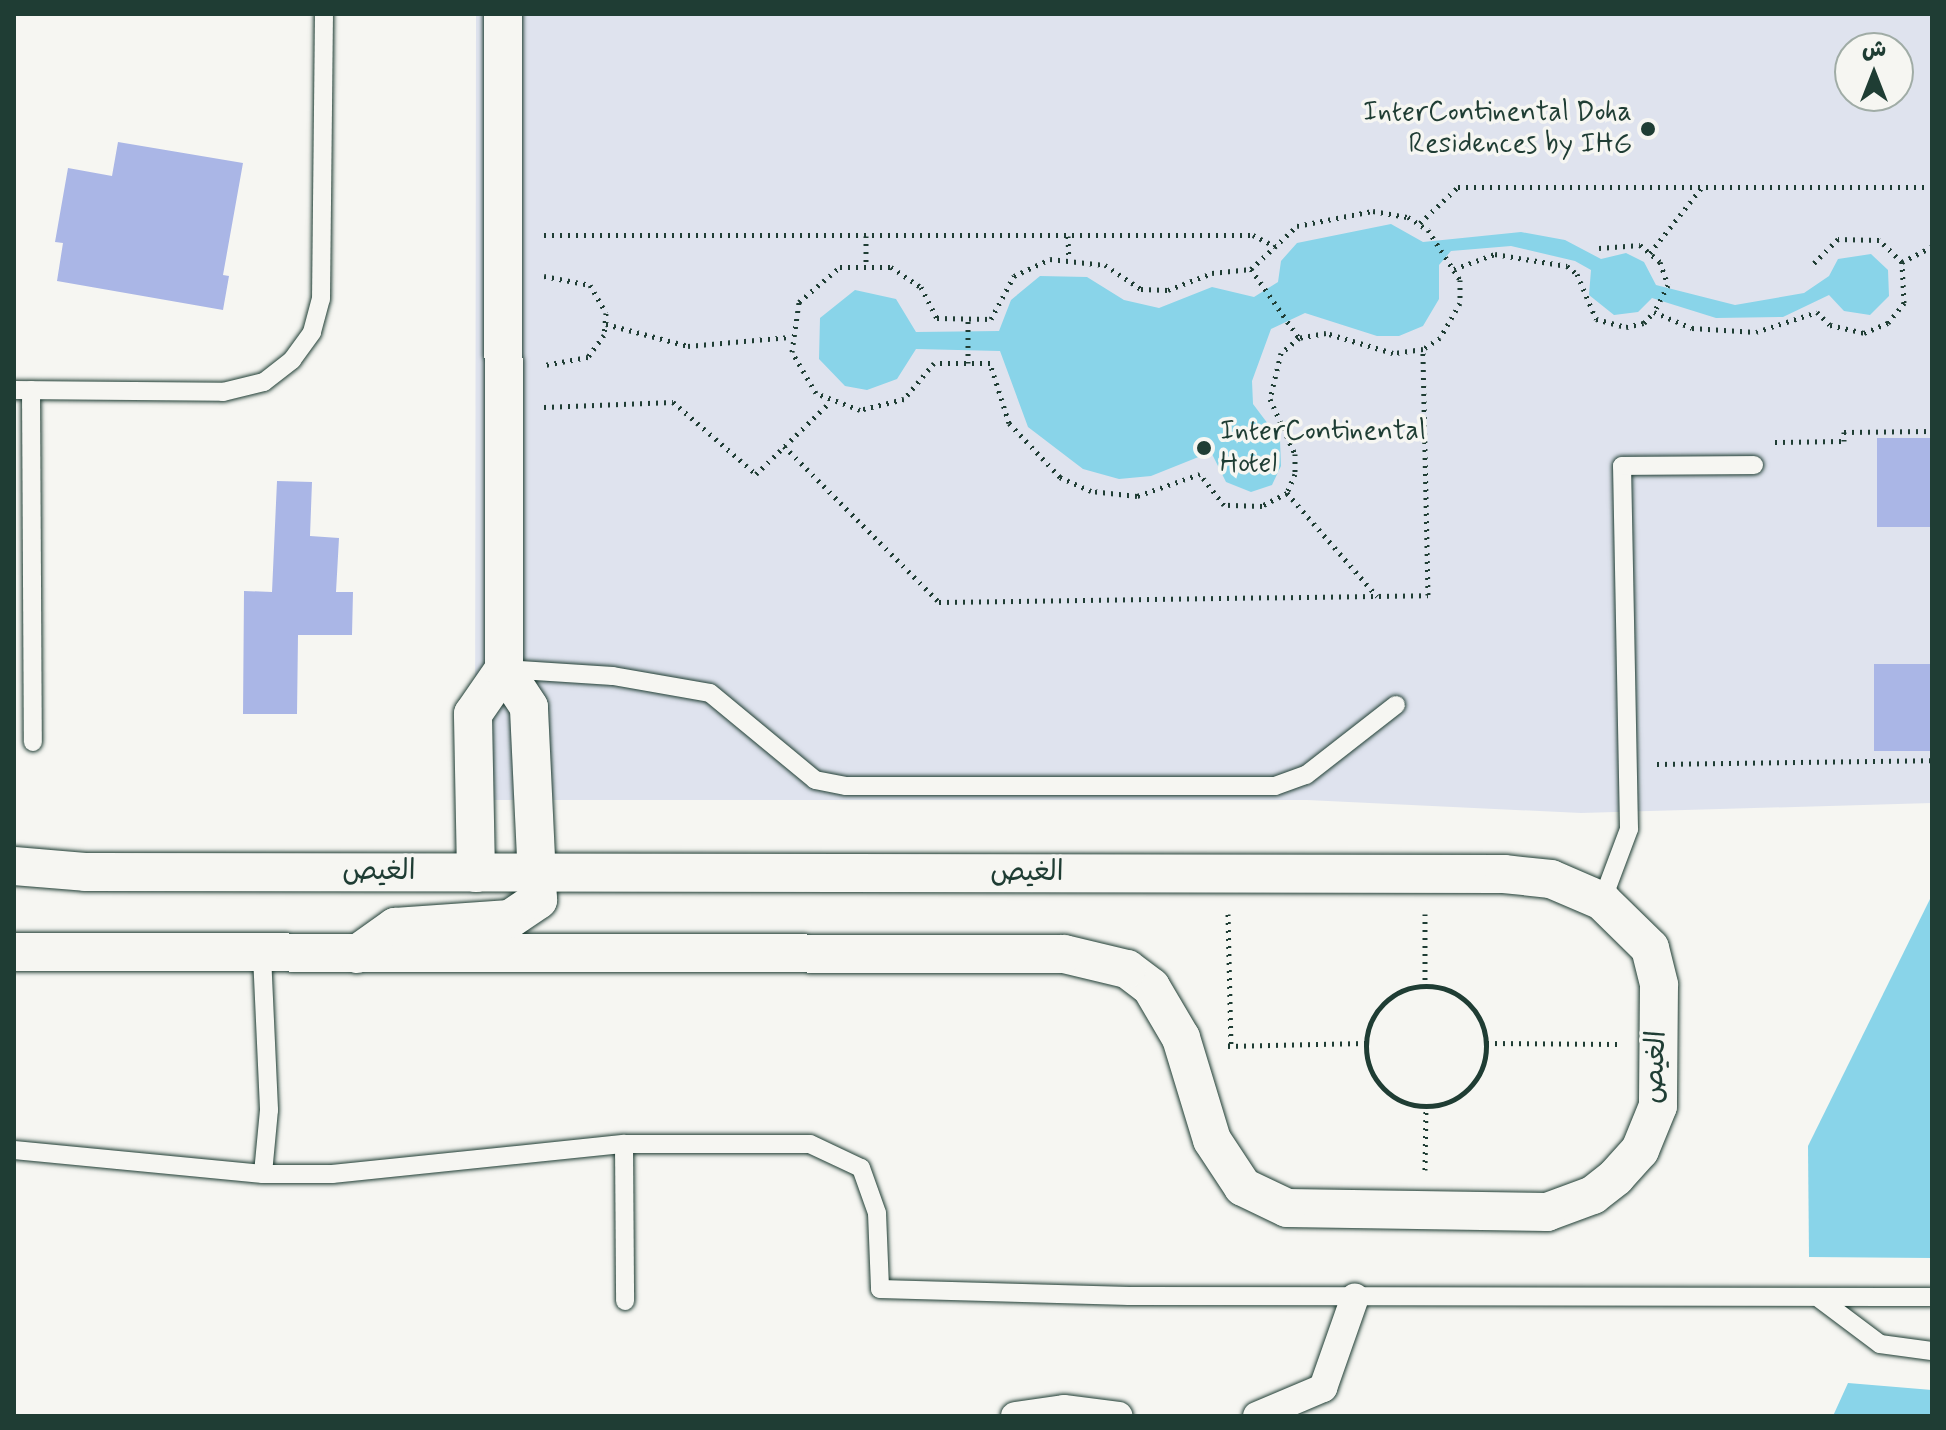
<!DOCTYPE html>
<html>
<head>
<meta charset="utf-8">
<style>
  body { margin:0 }
  #map { position:relative; width:1946px; height:1430px; overflow:hidden; background:#f6f6f2; font-family:Mynerve,"Playpen Sans Arabic",sans-serif }
  div>[style] { position:absolute }
  .built>* { inset:0; background:#dfe3ee }
  .water>* { inset:0; background:#89d4e9 }
  .building>* { inset:0; background:#aab6e6; transform-origin:0 0 }
  .path>* { height:5px; margin-top:-2.5px; transform-origin:0; background:repeating-linear-gradient(90deg,#1f3d34 0 2px,transparent 0 8px) }
  .path>.ring { margin:-2.5px; padding:0; box-sizing:content-box; background:none; border:5px solid #1f3d34; border-radius:50% }
  .roads { filter:drop-shadow(0 0 2px #1f3d34) drop-shadow(0 0 2px #1f3d34) }
  .service>* { height:18px; margin:-9px; padding:0 9px; transform-origin:9px; border-radius:9px; background:#f6f6f2 }
  .pedestrian>* { height:28px; margin:-14px; padding:0 14px; transform-origin:14px; border-radius:14px; background:#f6f6f2 }
  .minor>* { height:38px; margin:-19px; padding:0 19px; transform-origin:19px; border-radius:19px; background:#f6f6f2 }
  .dots>* { width:22px; height:22px; translate:-50% -50%; box-sizing:border-box; border:4px solid #f6f6f2; border-radius:50% }
  span { translate:-50% -50%; white-space:nowrap; text-align:center; line-height:1.15; -webkit-text-stroke:7px #f6f6f2; paint-order:stroke }
  .poi-label { font-size:28px; color:#1f3d34 }
  .right { translate:-100% -50%; text-align:right }
  .left { translate:0 -50%; text-align:left }
  .street-label { font-size:28px; color:#1f3d34 }
  .frame { position:absolute; inset:0; border:16px solid #1f3d34; pointer-events:none }
  .north { position:absolute; left:1834px; top:32px; width:80px; height:80px; box-sizing:border-box; background:#f6f6f2; border:2px solid #a0aca6; border-radius:50%; rotate:0deg; font-size:22px; font-weight:700; line-height:32px; text-align:center; color:#1f3d34 }
  .north::after { content:''; display:block; margin:auto; width:28px; height:36px; background:#1f3d34; clip-path:polygon(50% 0,100% 100%,50% 72%,0 100%) }
</style>
</head>
<body>
<div id="map">
  <div class="built">
    <i style="clip-path:polygon(evenodd,476px 14px,1932px 14px,1932px 803px,1581px 813px,1307px 800px,475px 800px,476px 14px,1850px 48px,1898px 48px,1898px 96px,1850px 96px,1850px 48px)"></i>
  </div>
  <div class="water">
    <i style="clip-path:polygon(1391px 224px,1423px 242px,1521px 232px,1565px 240px,1601px 259px,1626px 253px,1644px 262px,1656px 285px,1735px 305px,1804px 293px,1829px 276px,1838px 259px,1871px 254px,1888px 270px,1889px 296px,1870px 315px,1844px 311px,1829px 295px,1783px 317px,1716px 318px,1652px 298px,1638px 312px,1614px 315px,1589px 295px,1591px 270px,1575px 261px,1511px 246px,1451px 251px,1439px 265px,1439px 299px,1423px 326px,1399px 336px,1377px 336px,1305px 313px,1271px 329px,1252px 381px,1253px 404px,1280px 440px,1281px 466px,1272px 485px,1251px 492px,1226px 482px,1211px 452px,1151px 476px,1119px 479px,1083px 469px,1028px 427px,1000px 351px,916px 349px,897px 379px,867px 390px,845px 386px,819px 359px,820px 318px,855px 290px,896px 299px,916px 332px,999px 331px,1011px 300px,1040px 276px,1087px 277px,1124px 300px,1159px 308px,1212px 287px,1254px 297px,1278px 282px,1281px 261px,1297px 243px)"></i>
    <i style="clip-path:polygon(1932px 895px,1932px 1258px,1809px 1257px,1808px 1146px)"></i>
    <i style="clip-path:polygon(1848px 1383px,1932px 1390px,1932px 1416px,1833px 1416px)"></i>
  </div>
  <div class="building">
    <i style="clip-path:polygon(118px 142px,243px 163px,223px 275px,229px 276px,223px 310px,57px 281px,63px 243px,55px 242px,68px 168px,112px 176px)"></i>
    <i style="left:1877px;top:438px;width:55px;height:89px"></i>
    <i style="clip-path:polygon(277px 481px,312px 482px,310px 536px,339px 538px,336px 592px,353px 592px,352px 635px,298px 635px,297px 714px,243px 714px,244px 591px,272px 592px)"></i>
    <i style="left:1874px;top:664px;width:58px;height:87px"></i>
  </div>
  <div class="path">
    <i style="left:1373px;top:211px;width:36px;rotate:10deg"></i>
    <i style="left:1408px;top:217px;width:24px;rotate:33deg"></i>
    <i style="left:1428px;top:230px;width:59px;rotate:57.4deg"></i>
    <i style="left:1460px;top:280px;width:23px;rotate:90deg"></i>
    <i style="left:1460px;top:303px;width:40px;rotate:119.7deg"></i>
    <i style="left:1440px;top:338px;width:20px;rotate:147deg"></i>
    <i style="left:1423px;top:349px;width:30px;rotate:172deg"></i>
    <i style="left:1393px;top:353px;width:70px;rotate:-163.4deg"></i>
    <i style="left:1326px;top:333px;width:27px;rotate:170deg"></i>
    <i style="left:1299px;top:338px;width:23px;rotate:140deg"></i>
    <i style="left:1281px;top:353px;width:47px;rotate:103.4deg"></i>
    <i style="left:1270px;top:399px;width:60px;rotate:65.6deg"></i>
    <i style="left:1295px;top:454px;width:20px;rotate:90deg"></i>
    <i style="left:1295px;top:474px;width:21px;rotate:113deg"></i>
    <i style="left:1287px;top:493px;width:28px;rotate:153deg"></i>
    <i style="left:1262px;top:506px;width:38px;rotate:-178deg"></i>
    <i style="left:1224px;top:505px;width:39px;rotate:-128deg"></i>
    <i style="left:1200px;top:474px;width:67px;rotate:160.8deg"></i>
    <i style="left:1137px;top:496px;width:46px;rotate:-173.8deg"></i>
    <i style="left:1091px;top:491px;width:34px;rotate:-156deg"></i>
    <i style="left:1060px;top:477px;width:74px;rotate:-133.4deg"></i>
    <i style="left:1009px;top:423px;width:63px;rotate:-107.6deg"></i>
    <i style="left:990px;top:363px;width:56px;rotate:180deg"></i>
    <i style="left:934px;top:363px;width:47px;rotate:129.8deg"></i>
    <i style="left:904px;top:399px;width:45px;rotate:166deg"></i>
    <i style="left:860px;top:410px;width:47px;rotate:-158.9deg"></i>
    <i style="left:816px;top:393px;width:48px;rotate:-120.3deg"></i>
    <i style="left:792px;top:352px;width:50px;rotate:-82deg"></i>
    <i style="left:799px;top:302px;width:54px;rotate:-40.5deg"></i>
    <i style="left:840px;top:267px;width:51px"></i>
    <i style="left:891px;top:267px;width:36px;rotate:34deg"></i>
    <i style="left:921px;top:287px;width:35px;rotate:63deg"></i>
    <i style="left:937px;top:318px;width:54px;rotate:1.1deg"></i>
    <i style="left:991px;top:319px;width:49px;rotate:-61.9deg"></i>
    <i style="left:1014px;top:276px;width:40px;rotate:-25deg"></i>
    <i style="left:1050px;top:259px;width:55px;rotate:6.2deg"></i>
    <i style="left:1105px;top:265px;width:43px;rotate:33.7deg"></i>
    <i style="left:1141px;top:289px;width:27px;rotate:2deg"></i>
    <i style="left:1168px;top:290px;width:47px;rotate:-21.1deg"></i>
    <i style="left:1212px;top:273px;width:39px;rotate:-6deg"></i>
    <i style="left:1251px;top:269px;width:63px;rotate:-43.1deg"></i>
    <i style="left:1297px;top:226px;width:77px;rotate:-11.2deg"></i>
    <i style="left:1420px;top:223px;width:52px;rotate:-43.5deg"></i>
    <i style="left:1458px;top:187px;width:474px"></i>
    <i style="left:544px;top:235px;width:709px"></i>
    <i style="left:1253px;top:235px;width:25px;rotate:27deg"></i>
    <i style="left:866px;top:236px;width:27px;rotate:90deg"></i>
    <i style="left:1068px;top:236px;width:23px;rotate:88deg"></i>
    <i style="left:1599px;top:248px;width:41px;rotate:-4.2deg"></i>
    <i style="left:1640px;top:245px;width:26px;rotate:40deg"></i>
    <i style="left:1660px;top:262px;width:24px;rotate:71deg"></i>
    <i style="left:1668px;top:285px;width:30px;rotate:117deg"></i>
    <i style="left:1650px;top:253px;width:85px;rotate:-51.7deg"></i>
    <i style="left:1902px;top:262px;width:34px;rotate:-27deg"></i>
    <i style="left:1251px;top:269px;width:84px;rotate:55.2deg"></i>
    <i style="left:1454px;top:269px;width:44px;rotate:-20.1deg"></i>
    <i style="left:1495px;top:254px;width:73px;rotate:9.5deg"></i>
    <i style="left:1567px;top:266px;width:13px;rotate:39deg"></i>
    <i style="left:1577px;top:274px;width:49px;rotate:67.1deg"></i>
    <i style="left:1596px;top:319px;width:31px;rotate:15deg"></i>
    <i style="left:1626px;top:327px;width:18px;rotate:-13deg"></i>
    <i style="left:1644px;top:323px;width:15px;rotate:-48deg"></i>
    <i style="left:1654px;top:312px;width:41px;rotate:22.8deg"></i>
    <i style="left:1692px;top:328px;width:64px;rotate:3.6deg"></i>
    <i style="left:1756px;top:332px;width:64px;rotate:-18.2deg"></i>
    <i style="left:1817px;top:312px;width:18px;rotate:45deg"></i>
    <i style="left:1830px;top:325px;width:35px;rotate:13deg"></i>
    <i style="left:1864px;top:333px;width:26px;rotate:-23deg"></i>
    <i style="left:1888px;top:323px;width:26px;rotate:-51deg"></i>
    <i style="left:1904px;top:303px;width:41px;rotate:-92.8deg"></i>
    <i style="left:1902px;top:262px;width:32px;rotate:-136deg"></i>
    <i style="left:1879px;top:240px;width:41px;rotate:-178.6deg"></i>
    <i style="left:1838px;top:239px;width:37px;rotate:135deg"></i>
    <i style="left:544px;top:276px;width:47px;rotate:11.1deg"></i>
    <i style="left:590px;top:285px;width:32px;rotate:60deg"></i>
    <i style="left:606px;top:313px;width:22px;rotate:95deg"></i>
    <i style="left:604px;top:335px;width:27px;rotate:126deg"></i>
    <i style="left:588px;top:357px;width:44px;rotate:169.5deg"></i>
    <i style="left:606px;top:324px;width:85px;rotate:15deg"></i>
    <i style="left:688px;top:346px;width:102px;rotate:-5deg"></i>
    <i style="left:968px;top:363px;width:45px;rotate:-90deg"></i>
    <i style="left:544px;top:407px;width:129px;rotate:-2.2deg"></i>
    <i style="left:673px;top:402px;width:110px;rotate:40.9deg"></i>
    <i style="left:756px;top:474px;width:103px;rotate:-44.2deg"></i>
    <i style="left:1775px;top:442px;width:69px;rotate:-0.8deg"></i>
    <i style="left:1844px;top:441px;width:9px;rotate:-90deg"></i>
    <i style="left:1844px;top:432px;width:88px;rotate:-0.7deg"></i>
    <i style="left:784px;top:446px;width:220px;rotate:45.2deg"></i>
    <i style="left:939px;top:602px;width:489px;rotate:-0.8deg"></i>
    <i style="left:1428px;top:595px;width:246px;rotate:-91.2deg"></i>
    <i style="left:1287px;top:493px;width:137px;rotate:48.9deg"></i>
    <i style="left:1657px;top:764px;width:275px;rotate:-0.8deg"></i>
    <i style="left:1228px;top:914px;width:131px;rotate:88.7deg"></i>
    <i style="left:1425px;top:914px;width:71px;rotate:90deg"></i>
    <i class="ring" style="left:1366px;top:986px;width:115px;height:115px"></i>
    <i style="left:1487px;top:1043px;width:131px;rotate:0.4deg"></i>
    <i style="left:1228px;top:1046px;width:138px;rotate:-1.2deg"></i>
    <i style="left:1425px;top:1170px;width:64px;rotate:-89.1deg"></i>
  </div>
  <div class="roads">
    <div class="service">
      <i style="left:14px;top:390px;width:209px;rotate:0.5deg"></i>
      <i style="left:223px;top:392px;width:42px;rotate:-13.7deg"></i>
      <i style="left:264px;top:382px;width:36px;rotate:-38deg"></i>
      <i style="left:292px;top:360px;width:34px;rotate:-54deg"></i>
      <i style="left:312px;top:332px;width:34px;rotate:-75deg"></i>
      <i style="left:321px;top:299px;width:285px;rotate:-89.4deg"></i>
      <i style="left:31px;top:390px;width:352px;rotate:89.7deg"></i>
      <i style="left:504px;top:669px;width:109px;rotate:3.7deg"></i>
      <i style="left:613px;top:676px;width:98px;rotate:9.9deg"></i>
      <i style="left:710px;top:693px;width:136px;rotate:39.6deg"></i>
      <i style="left:815px;top:780px;width:32px;rotate:11deg"></i>
      <i style="left:846px;top:786px;width:429px"></i>
      <i style="left:1275px;top:786px;width:33px;rotate:-20deg"></i>
      <i style="left:1306px;top:775px;width:114px;rotate:-37.9deg"></i>
      <i style="left:1602px;top:901px;width:77px;rotate:-69.4deg"></i>
      <i style="left:1629px;top:829px;width:363px;rotate:-91.1deg"></i>
      <i style="left:1622px;top:466px;width:132px;rotate:-0.4deg"></i>
      <i style="left:262px;top:955px;width:155px;rotate:87.4deg"></i>
      <i style="left:269px;top:1110px;width:64px;rotate:95.4deg"></i>
      <i style="left:624px;top:1144px;width:157px;rotate:89.6deg"></i>
      <i style="left:14px;top:1150px;width:250px;rotate:5.5deg"></i>
      <i style="left:263px;top:1174px;width:69px"></i>
      <i style="left:332px;top:1174px;width:294px;rotate:-5.9deg"></i>
      <i style="left:624px;top:1144px;width:186px"></i>
      <i style="left:810px;top:1144px;width:56px;rotate:25.2deg"></i>
      <i style="left:861px;top:1168px;width:48px;rotate:70.4deg"></i>
      <i style="left:877px;top:1213px;width:76px;rotate:87.7deg"></i>
      <i style="left:880px;top:1289px;width:249px;rotate:1.6deg"></i>
      <i style="left:1129px;top:1296px;width:803px;rotate:0.07deg"></i>
      <i style="left:1820px;top:1299px;width:75px;rotate:36.9deg"></i>
      <i style="left:1880px;top:1344px;width:52px;rotate:7.7deg"></i>
    </div>
    <div class="pedestrian">
      <i style="left:1015px;top:1416px;width:49px;rotate:-8.1deg"></i>
      <i style="left:1064px;top:1409px;width:55px;rotate:7.3deg"></i>
      <i style="left:1257px;top:1416px;width:72px;rotate:-23deg"></i>
      <i style="left:1323px;top:1388px;width:96px;rotate:-70.6deg"></i>
    </div>
    <div class="minor">
      <i style="left:14px;top:866px;width:71px;rotate:4.8deg"></i>
      <i style="left:85px;top:872px;width:1419px;rotate:0.08deg"></i>
      <i style="left:1504px;top:874px;width:47px;rotate:6.1deg"></i>
      <i style="left:1551px;top:879px;width:56px;rotate:23.3deg"></i>
      <i style="left:1602px;top:901px;width:67px;rotate:44.4deg"></i>
      <i style="left:1650px;top:948px;width:38px;rotate:76deg"></i>
      <i style="left:1659px;top:985px;width:121px;rotate:90.5deg"></i>
      <i style="left:1658px;top:1106px;width:48px;rotate:112.2deg"></i>
      <i style="left:1640px;top:1150px;width:36px;rotate:132deg"></i>
      <i style="left:1616px;top:1177px;width:29px;rotate:142deg"></i>
      <i style="left:1593px;top:1195px;width:49px;rotate:159.7deg"></i>
      <i style="left:1547px;top:1212px;width:260px;rotate:-179.1deg"></i>
      <i style="left:1287px;top:1208px;width:49px;rotate:-154.5deg"></i>
      <i style="left:1243px;top:1187px;width:56px;rotate:-123.4deg"></i>
      <i style="left:1212px;top:1140px;width:107px;rotate:-106.9deg"></i>
      <i style="left:1181px;top:1038px;width:59px;rotate:-120.5deg"></i>
      <i style="left:1151px;top:987px;width:30px;rotate:-143deg"></i>
      <i style="left:1127px;top:969px;width:65px;rotate:-166.6deg"></i>
      <i style="left:1064px;top:954px;width:1050px;rotate:-179.89deg"></i>
      <i style="left:476px;top:873px;width:159px;rotate:-91.1deg"></i>
      <i style="left:473px;top:714px;width:55px;rotate:-55.4deg"></i>
      <i style="left:504px;top:669px;width:655px;rotate:-90.09deg"></i>
      <i style="left:357px;top:954px;width:47px;rotate:-35.4deg"></i>
      <i style="left:395px;top:927px;width:115px;rotate:-4deg"></i>
      <i style="left:510px;top:919px;width:34px;rotate:-34deg"></i>
      <i style="left:538px;top:900px;width:193px;rotate:-92.7deg"></i>
      <i style="left:529px;top:707px;width:45px;rotate:-123.3deg"></i>
    </div>
  </div>
  <div class="dots">
    <i style="left:1648px;top:129px;background:#1f3d34"></i>
    <i style="left:1204px;top:448px;background:#1f3d34"></i>
  </div>
  <div class="poi-label">
    <span class="right" style="left:1632px;top:129px">InterContinental Doha<br>Residences by IHG</span>
    <span class="left" style="left:1220px;top:448px">InterContinental<br>Hotel</span>
  </div>
  <div class="street-label">
    <span style="left:379px;top:872px">الغيص</span>
    <span style="left:1027px;top:873px">الغيص</span>
    <span style="left:1656px;top:1067px;rotate:-87deg">الغيص</span>
  </div>
  <div class="frame"></div>
  <div class="north">ش</div>
</div>
</body>
</html>
